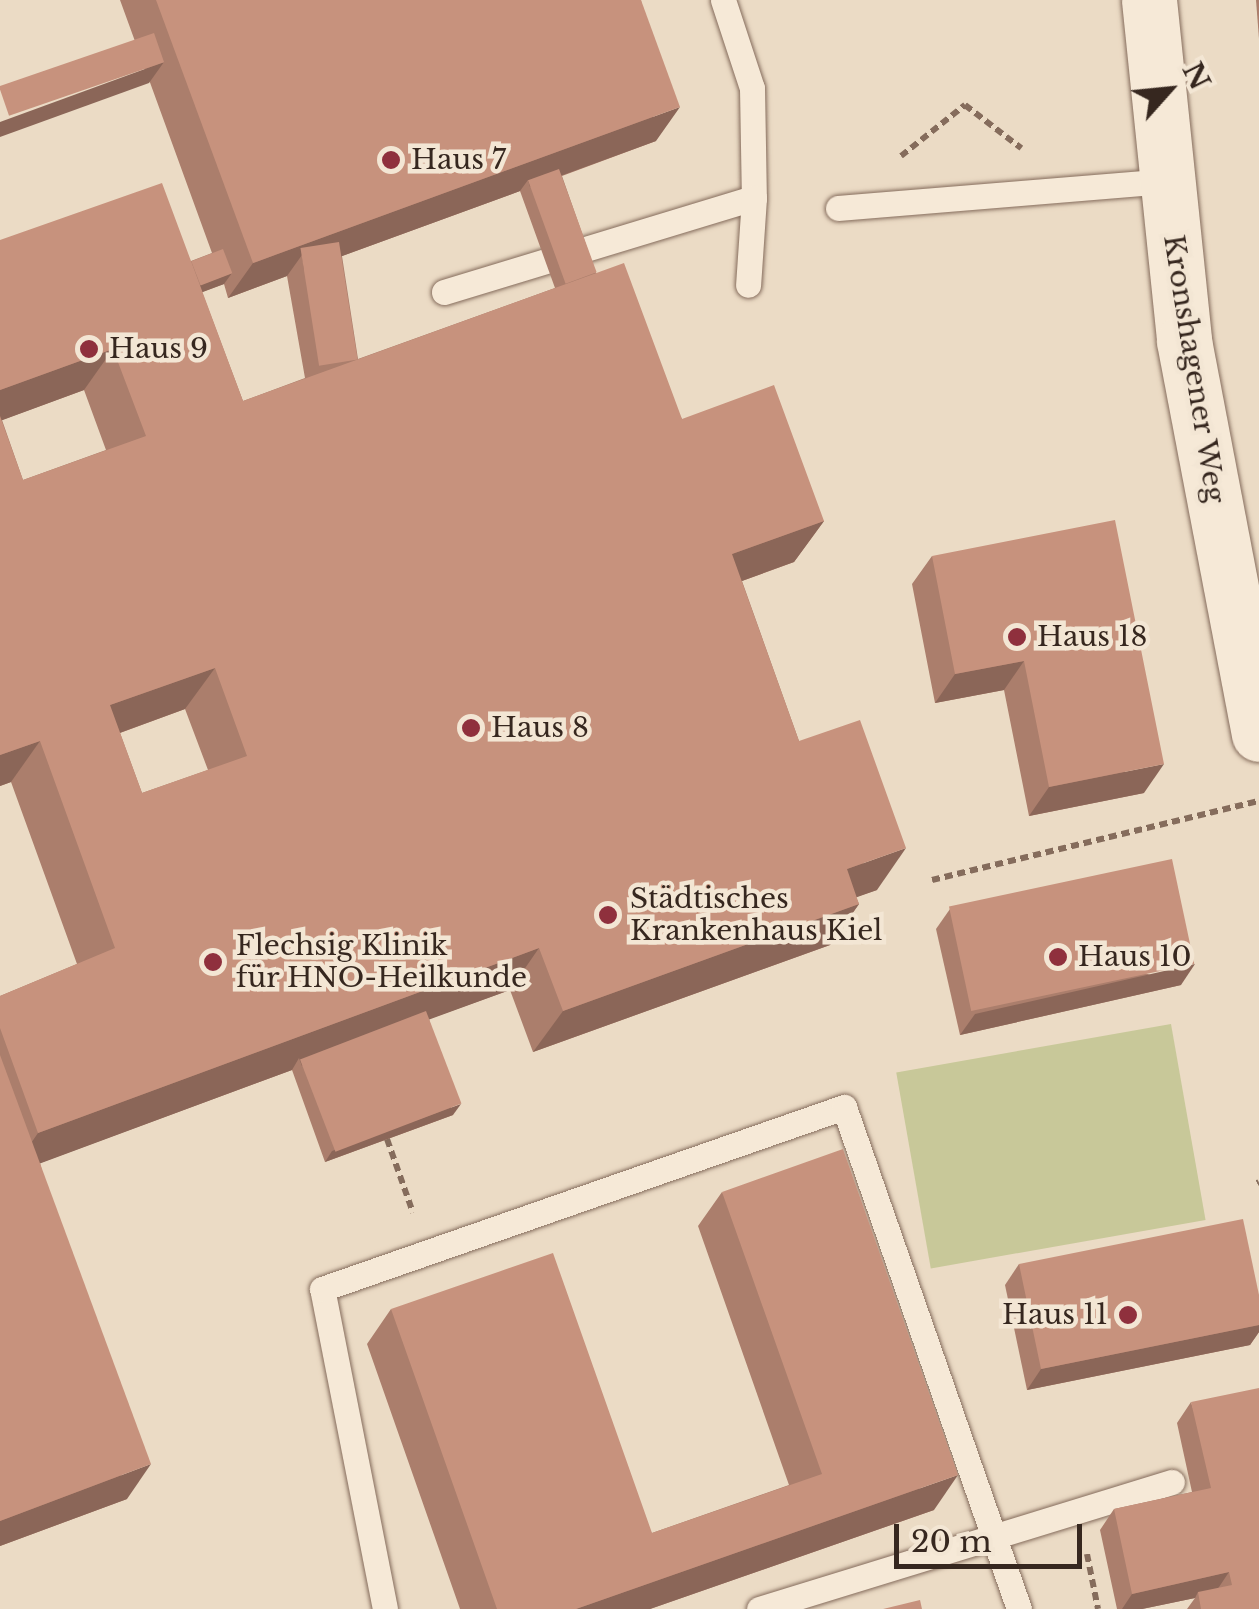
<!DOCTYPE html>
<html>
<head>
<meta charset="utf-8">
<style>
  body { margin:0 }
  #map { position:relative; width:1259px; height:1609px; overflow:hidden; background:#ebdbc5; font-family:"Libre Baskerville",serif }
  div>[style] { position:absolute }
  .green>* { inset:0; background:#c8c899; transform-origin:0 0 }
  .path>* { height:6px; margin-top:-3px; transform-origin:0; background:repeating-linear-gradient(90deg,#856c5c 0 8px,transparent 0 13px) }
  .roads { filter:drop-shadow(0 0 2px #856c5c) drop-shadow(0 0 2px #856c5c) }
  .lane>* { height:25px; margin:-12.5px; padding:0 12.5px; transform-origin:12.5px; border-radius:12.5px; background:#f6e9d7 }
  .secondary>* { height:55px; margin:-27.5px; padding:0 27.5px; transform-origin:27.5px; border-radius:27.5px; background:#f6e9d7 }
  .wall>* { inset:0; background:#ab7e6c }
  .shaded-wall>* { inset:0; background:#8b6658 }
  .building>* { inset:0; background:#c7927d; transform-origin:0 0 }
  .dots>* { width:28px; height:28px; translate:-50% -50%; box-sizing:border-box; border:5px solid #f3e6d4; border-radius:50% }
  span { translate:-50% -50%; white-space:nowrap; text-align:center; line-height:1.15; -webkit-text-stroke:9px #f3e6d4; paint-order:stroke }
  .poi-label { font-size:28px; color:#36271f }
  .left { translate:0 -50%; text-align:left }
  .right { translate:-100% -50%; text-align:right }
  .street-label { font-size:28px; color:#36271f }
  .north { position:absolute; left:1119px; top:40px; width:100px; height:100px; -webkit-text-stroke:8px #f3e6d4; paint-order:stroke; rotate:63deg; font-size:28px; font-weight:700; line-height:40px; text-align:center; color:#36271f }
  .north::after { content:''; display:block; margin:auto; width:35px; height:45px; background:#36271f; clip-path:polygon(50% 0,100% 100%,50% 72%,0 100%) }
  .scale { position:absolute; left:894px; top:1524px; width:188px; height:45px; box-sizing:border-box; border:5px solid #36271f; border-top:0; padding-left:12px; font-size:30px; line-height:35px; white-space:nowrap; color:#36271f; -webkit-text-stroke:8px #f3e6d4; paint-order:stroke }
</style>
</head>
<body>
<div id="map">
  <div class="green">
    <i style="left:1171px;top:1024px;width:199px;height:279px;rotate:80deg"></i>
  </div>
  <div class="path">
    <i style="left:901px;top:156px;width:82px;rotate:-38.6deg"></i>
    <i style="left:965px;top:105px;width:71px;rotate:37.5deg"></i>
    <i style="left:932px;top:880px;width:336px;rotate:-13.6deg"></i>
    <i style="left:387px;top:1139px;width:78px;rotate:70.6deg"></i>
    <i style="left:1257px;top:1183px;width:2px;rotate:-27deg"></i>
    <i style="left:1087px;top:1554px;width:56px;rotate:78.7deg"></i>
  </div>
  <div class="roads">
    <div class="lane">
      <i style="left:723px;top:0;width:93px;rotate:71.8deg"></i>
      <i style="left:752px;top:88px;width:110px;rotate:89deg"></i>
      <i style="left:838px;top:208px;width:328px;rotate:-4.7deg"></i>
      <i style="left:444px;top:292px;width:324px;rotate:-16.9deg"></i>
      <i style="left:754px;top:198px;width:87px;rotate:93.9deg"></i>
      <i style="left:385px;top:1609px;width:326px;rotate:-101.1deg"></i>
      <i style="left:322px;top:1289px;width:553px;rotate:-19.22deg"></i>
      <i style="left:844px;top:1107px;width:532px;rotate:70.78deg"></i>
      <i style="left:759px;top:1609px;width:432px;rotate:-17.1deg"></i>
    </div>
    <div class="secondary">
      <i style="left:1149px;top:0;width:343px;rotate:84.1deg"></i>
      <i style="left:1184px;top:341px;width:400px;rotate:79.2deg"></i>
    </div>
  </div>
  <div class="wall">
    <i style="clip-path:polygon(evenodd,120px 0,641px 0,656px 141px,562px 176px,596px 273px,682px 419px,824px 521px,794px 562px,742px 581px,799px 741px,877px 890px,856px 897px,859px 904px,830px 945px,533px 1052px,510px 990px,429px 1019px,453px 1115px,325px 1162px,292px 1070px,40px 1163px,127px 1499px,0 1546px,0 996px,77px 964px,11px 782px,0 786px,0 240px,191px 261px,212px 253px,120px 0,520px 191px,555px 288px,358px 359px,342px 256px,520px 191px,120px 0,287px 276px,305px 378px,243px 401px,202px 292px,224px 284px,228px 298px,287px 276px,120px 0,84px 390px,106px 450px,23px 480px,2px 420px,84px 390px,120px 0,185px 709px,208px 770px,142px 793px,120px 733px,185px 709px)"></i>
    <i style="clip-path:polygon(1256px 0,1259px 0,1259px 39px)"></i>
    <i style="clip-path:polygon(932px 556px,1144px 793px,1029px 816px,1004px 690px,935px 703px,912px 584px)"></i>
    <i style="clip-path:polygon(950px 909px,1181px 985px,960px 1035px,936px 929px)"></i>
    <i style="clip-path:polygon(722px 1192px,934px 1510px,650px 1609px,460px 1609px,367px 1344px,391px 1309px,652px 1533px,789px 1485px,698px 1226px)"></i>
    <i style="clip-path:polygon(1019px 1264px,1259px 1295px,1259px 1332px,1250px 1345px,1027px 1390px,1005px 1285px)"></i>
    <i style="clip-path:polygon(1191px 1402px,1259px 1609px,1187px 1609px,1195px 1598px,1142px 1609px,1117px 1609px,1100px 1530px,1114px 1509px,1192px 1492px,1177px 1423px)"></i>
  </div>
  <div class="shaded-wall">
    <i style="clip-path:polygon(164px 62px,149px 83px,0 137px,0 122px)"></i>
    <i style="clip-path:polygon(680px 107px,656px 141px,530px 187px,528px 180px,520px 191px,304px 270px,302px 255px,287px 276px,228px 298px,253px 263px)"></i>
    <i style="clip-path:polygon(232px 273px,224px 284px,163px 307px,171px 296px)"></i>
    <i style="clip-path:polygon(113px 349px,84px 390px,0 421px,0 390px)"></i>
    <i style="clip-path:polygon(824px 521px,794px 562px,703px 595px,732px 554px)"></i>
    <i style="clip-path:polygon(1024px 661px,1004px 690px,935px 703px,955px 674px)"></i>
    <i style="clip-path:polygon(215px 668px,185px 709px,81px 747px,110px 705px)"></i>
    <i style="clip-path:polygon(40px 741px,11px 782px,0 786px,0 755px)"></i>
    <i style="clip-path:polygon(1164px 764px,1144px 793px,1029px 816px,1049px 787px)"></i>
    <i style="clip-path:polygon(906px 848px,877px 890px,818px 911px,847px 869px)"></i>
    <i style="clip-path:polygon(859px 904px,830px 945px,533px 1052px,563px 1011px)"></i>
    <i style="clip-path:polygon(539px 948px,510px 990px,302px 1066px,299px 1058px,292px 1070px,9px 1175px,38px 1133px)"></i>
    <i style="clip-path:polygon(1195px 964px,1181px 985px,960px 1035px,975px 1014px)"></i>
    <i style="clip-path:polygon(461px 1104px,453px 1115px,325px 1162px,332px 1151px)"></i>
    <i style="clip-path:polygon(1259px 1325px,1259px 1332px,1250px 1345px,1027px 1390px,1041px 1369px)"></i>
    <i style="clip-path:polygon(151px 1464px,127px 1499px,0 1546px,0 1521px)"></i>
    <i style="clip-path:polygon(958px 1475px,934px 1510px,650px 1609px,576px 1609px)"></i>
    <i style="clip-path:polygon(1229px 1572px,1215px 1593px,1198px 1592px,1195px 1598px,1142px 1609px,1122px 1609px,1132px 1594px)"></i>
  </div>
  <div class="building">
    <i style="clip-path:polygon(156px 0,641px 0,680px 107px,253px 263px)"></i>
    <i style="left:154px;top:33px;width:31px;height:164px;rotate:71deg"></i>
    <i style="left:559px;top:169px;width:110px;height:33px;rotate:70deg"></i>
    <i style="clip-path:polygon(evenodd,162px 183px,243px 401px,624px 263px,682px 419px,774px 385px,824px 521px,732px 554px,799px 741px,860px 720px,906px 848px,847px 869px,859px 904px,563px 1011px,539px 948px,38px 1133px,0 1028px,0 996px,115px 948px,40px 741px,0 755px,0 416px,23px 480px,146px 436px,113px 349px,0 390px,0 240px,162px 183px,215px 668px,247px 756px,142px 793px,110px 705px,215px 668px)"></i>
    <i style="left:339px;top:242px;width:119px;height:39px;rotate:81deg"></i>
    <i style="left:223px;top:249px;width:26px;height:34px;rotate:69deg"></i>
    <i style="clip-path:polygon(1115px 520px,1164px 764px,1049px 787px,1024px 661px,955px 674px,932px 556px)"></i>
    <i style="left:1172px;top:859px;width:107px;height:228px;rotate:78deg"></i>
    <i style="left:426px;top:1011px;width:99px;height:135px;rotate:69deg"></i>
    <i style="clip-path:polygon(0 1055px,151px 1464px,0 1521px)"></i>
    <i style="clip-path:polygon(843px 1149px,958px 1475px,576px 1609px,497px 1609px,391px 1309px,553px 1253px,652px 1533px,822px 1474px,722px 1192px)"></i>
    <i style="clip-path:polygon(1243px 1219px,1259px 1295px,1259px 1325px,1041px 1369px,1019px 1264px)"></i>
    <i style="clip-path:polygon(1259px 1388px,1259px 1609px,1201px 1609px,1198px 1592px,1232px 1585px,1229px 1572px,1132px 1594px,1114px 1509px,1211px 1488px,1191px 1402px)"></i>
    <i style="clip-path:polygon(920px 1600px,922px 1609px,883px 1609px)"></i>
  </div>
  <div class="dots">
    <i style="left:391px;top:160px;background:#8f303d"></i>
    <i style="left:89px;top:349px;background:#8f303d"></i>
    <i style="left:1017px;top:637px;background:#8f303d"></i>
    <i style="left:471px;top:728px;background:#8f303d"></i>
    <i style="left:608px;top:915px;background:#8f303d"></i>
    <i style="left:1058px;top:957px;background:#8f303d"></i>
    <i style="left:213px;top:962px;background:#8f303d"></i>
    <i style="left:1128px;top:1315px;background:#8f303d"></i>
  </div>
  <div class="poi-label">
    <span class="left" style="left:411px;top:160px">Haus 7</span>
    <span class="left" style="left:109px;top:349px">Haus 9</span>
    <span class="left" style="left:1037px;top:637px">Haus 18</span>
    <span class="left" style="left:491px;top:728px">Haus 8</span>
    <span class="left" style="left:630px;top:915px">Städtisches<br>Krankenhaus Kiel</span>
    <span class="left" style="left:236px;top:962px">Flechsig Klinik<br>für HNO-Heilkunde</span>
    <span class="left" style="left:1078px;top:957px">Haus 10</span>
    <span class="right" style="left:1108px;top:1315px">Haus 11</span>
  </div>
  <div class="street-label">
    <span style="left:1194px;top:369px;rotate:81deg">Kronshagener Weg</span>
  </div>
  <div class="north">N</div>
  <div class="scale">20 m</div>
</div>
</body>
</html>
